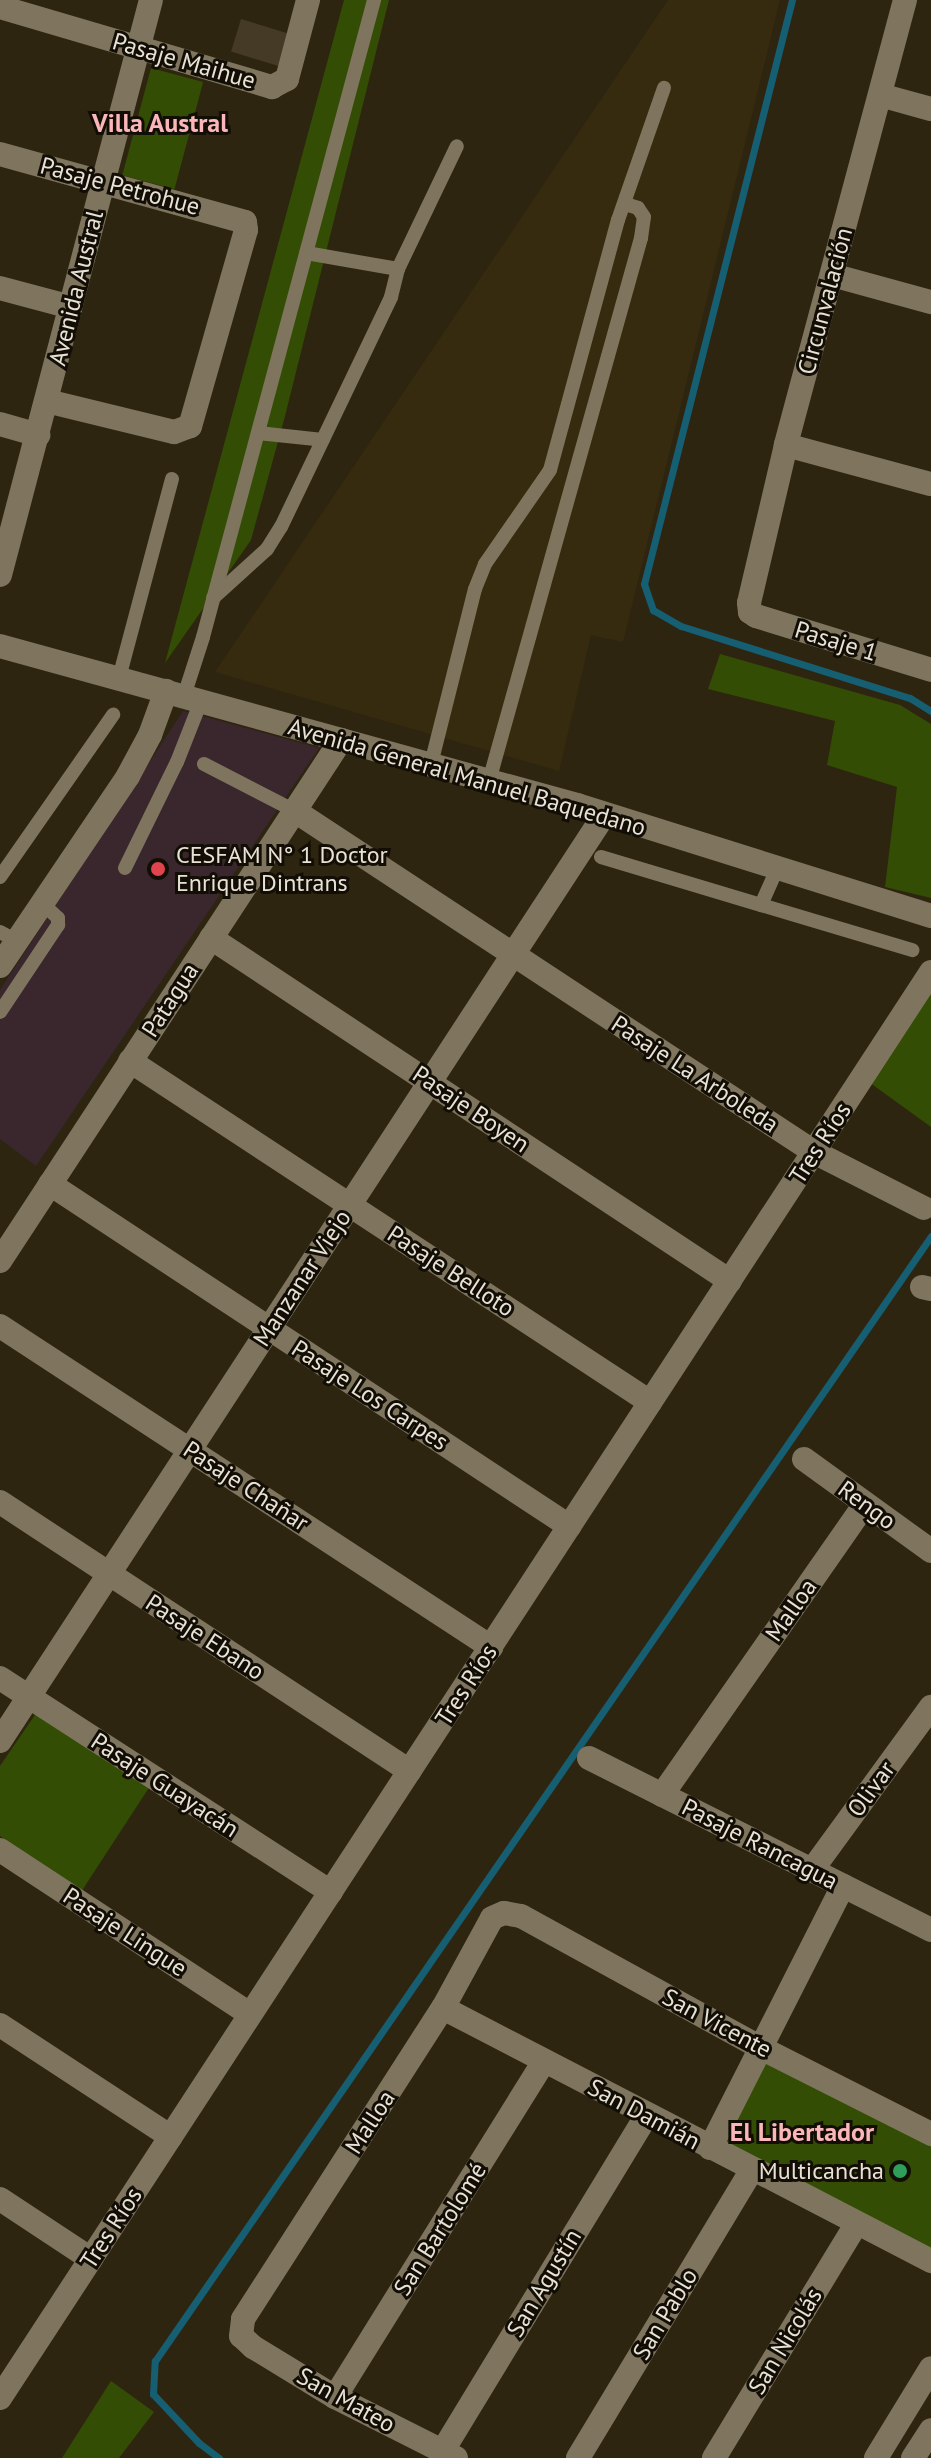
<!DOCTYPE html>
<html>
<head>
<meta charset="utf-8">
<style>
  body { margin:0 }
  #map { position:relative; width:931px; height:2458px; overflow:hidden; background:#2e2511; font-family:"PT Sans",sans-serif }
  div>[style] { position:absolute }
  .built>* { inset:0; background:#362a0f }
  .medical>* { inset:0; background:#3a272d }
  .green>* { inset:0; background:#344d04; transform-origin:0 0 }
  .stream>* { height:7px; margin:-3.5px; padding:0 3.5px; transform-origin:3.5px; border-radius:3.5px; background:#165e72 }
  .building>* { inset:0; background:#443a26; transform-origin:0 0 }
  .lane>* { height:14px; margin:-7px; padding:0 7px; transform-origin:7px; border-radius:7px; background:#7f755e }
  .street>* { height:24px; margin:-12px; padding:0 12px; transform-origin:12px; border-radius:12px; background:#7f755e }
  .secondary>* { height:24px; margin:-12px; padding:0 12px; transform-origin:12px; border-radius:12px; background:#7f755e }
  .dots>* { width:22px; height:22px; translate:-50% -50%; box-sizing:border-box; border:4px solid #120e06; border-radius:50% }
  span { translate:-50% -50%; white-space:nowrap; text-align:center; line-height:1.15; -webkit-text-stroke:6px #120e06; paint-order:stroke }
  .street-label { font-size:24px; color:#e8e2d6 }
  .poi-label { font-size:24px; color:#e8e2d6 }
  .left { translate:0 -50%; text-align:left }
  .right { translate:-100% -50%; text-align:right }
  .neighbourhood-label { font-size:26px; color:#fab6b9; font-weight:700 }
</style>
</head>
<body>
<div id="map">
  <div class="built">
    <i style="clip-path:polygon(668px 0,780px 0,623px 642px,591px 635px,559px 771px,215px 672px)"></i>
  </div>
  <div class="medical">
    <i style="clip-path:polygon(183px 711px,319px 748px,36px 1166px,0 1139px,0 990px)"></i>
  </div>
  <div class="green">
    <i style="clip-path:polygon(344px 0,389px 0,285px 416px,251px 540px,165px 663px)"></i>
    <i style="left:151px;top:68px;width:54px;height:111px;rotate:15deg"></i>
    <i style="clip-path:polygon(720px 654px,900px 705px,931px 724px,931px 898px,885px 887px,897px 787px,827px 765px,835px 721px,708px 689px)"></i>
    <i style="clip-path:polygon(931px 974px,931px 1127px,862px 1077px)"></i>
    <i style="clip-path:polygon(39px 1709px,152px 1783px,81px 1892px,0 1836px,0 1766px)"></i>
    <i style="clip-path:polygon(766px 2061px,931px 2145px,931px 2251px,720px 2145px)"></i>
    <i style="clip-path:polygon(111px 2381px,154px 2412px,119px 2458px,62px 2458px)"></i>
  </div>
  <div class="stream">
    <i style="left:792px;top:0;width:602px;rotate:104.22deg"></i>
    <i style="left:644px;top:584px;width:28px;rotate:71deg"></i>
    <i style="left:653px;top:610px;width:32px;rotate:30deg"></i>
    <i style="left:681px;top:626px;width:240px;rotate:17.5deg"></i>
    <i style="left:910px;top:698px;width:25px;rotate:32deg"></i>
    <i style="left:219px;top:2458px;width:25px;rotate:-143deg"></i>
    <i style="left:199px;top:2443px;width:67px;rotate:-133.2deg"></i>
    <i style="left:153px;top:2394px;width:33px;rotate:-87deg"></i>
    <i style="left:155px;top:2361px;width:1367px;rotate:-55.4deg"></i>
  </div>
  <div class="building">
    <i style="left:241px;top:19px;width:51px;height:34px;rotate:17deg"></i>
  </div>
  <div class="lane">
    <i style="left:398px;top:269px;width:136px;rotate:-64.4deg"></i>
    <i style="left:258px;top:433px;width:65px;rotate:6.1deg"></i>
    <i style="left:213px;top:598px;width:73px;rotate:-42.2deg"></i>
    <i style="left:267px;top:549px;width:26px;rotate:-58deg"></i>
    <i style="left:281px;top:527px;width:255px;rotate:-64.4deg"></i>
    <i style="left:391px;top:297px;width:29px;rotate:-76deg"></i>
    <i style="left:398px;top:269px;width:93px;rotate:-170.1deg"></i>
    <i style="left:119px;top:678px;width:206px;rotate:-75.1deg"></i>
    <i style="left:184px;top:696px;width:62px;rotate:-72.1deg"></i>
    <i style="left:203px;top:637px;width:660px;rotate:-74.97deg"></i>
    <i style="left:204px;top:764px;width:102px;rotate:27.3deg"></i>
    <i style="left:431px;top:764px;width:180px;rotate:-75.9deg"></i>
    <i style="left:475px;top:589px;width:27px;rotate:-68deg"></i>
    <i style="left:485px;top:564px;width:114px;rotate:-55.3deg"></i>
    <i style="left:550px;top:470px;width:259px;rotate:-74.8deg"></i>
    <i style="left:618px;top:220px;width:140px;rotate:-70.8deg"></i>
    <i style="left:489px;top:781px;width:564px;rotate:-74.36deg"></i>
    <i style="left:641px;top:238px;width:21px;rotate:-82deg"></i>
    <i style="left:644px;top:217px;width:11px;rotate:-124deg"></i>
    <i style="left:638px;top:208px;width:13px;rotate:-162deg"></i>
    <i style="left:601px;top:857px;width:167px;rotate:16.7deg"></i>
    <i style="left:125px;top:868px;width:118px;rotate:-63.9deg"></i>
    <i style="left:177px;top:762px;width:66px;rotate:-68.5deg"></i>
    <i style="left:777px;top:869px;width:39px;rotate:114deg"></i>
    <i style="left:761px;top:905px;width:158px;rotate:16.6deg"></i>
    <i style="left:0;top:877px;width:198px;rotate:-55.1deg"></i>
    <i style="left:0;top:932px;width:19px;rotate:28deg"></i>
    <i style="left:0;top:1012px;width:105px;rotate:-56.3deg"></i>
    <i style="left:58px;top:925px;width:7px;rotate:-90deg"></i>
    <i style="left:58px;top:918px;width:22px;rotate:-137deg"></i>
  </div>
  <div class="street">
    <i style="left:905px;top:0;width:461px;rotate:105deg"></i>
    <i style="left:786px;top:445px;width:162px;rotate:103.2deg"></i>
    <i style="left:749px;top:603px;width:9px;rotate:84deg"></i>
    <i style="left:750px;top:612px;width:7px;rotate:34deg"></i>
    <i style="left:756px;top:616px;width:183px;rotate:17.1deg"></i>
    <i style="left:0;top:7px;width:284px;rotate:16.4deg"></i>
    <i style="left:272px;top:87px;width:17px;rotate:-28deg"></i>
    <i style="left:287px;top:79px;width:82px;rotate:-75.1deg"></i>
    <i style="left:880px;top:95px;width:53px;rotate:15.4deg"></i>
    <i style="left:0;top:154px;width:254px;rotate:15.5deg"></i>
    <i style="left:245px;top:222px;width:8px;rotate:83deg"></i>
    <i style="left:246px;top:230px;width:204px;rotate:105.9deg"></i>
    <i style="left:190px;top:426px;width:17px;rotate:159deg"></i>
    <i style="left:174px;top:432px;width:131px;rotate:-166.3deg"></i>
    <i style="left:832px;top:275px;width:103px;rotate:15.3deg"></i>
    <i style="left:0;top:288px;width:73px;rotate:15deg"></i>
    <i style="left:0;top:424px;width:40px;rotate:16deg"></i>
    <i style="left:786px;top:445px;width:150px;rotate:15.1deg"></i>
    <i style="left:0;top:575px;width:594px;rotate:-75.29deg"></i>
    <i style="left:295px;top:811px;width:621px;rotate:33.31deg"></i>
    <i style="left:814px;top:1152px;width:123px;rotate:27deg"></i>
    <i style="left:211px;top:938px;width:622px;rotate:33.46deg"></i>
    <i style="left:130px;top:1061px;width:622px;rotate:33.26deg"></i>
    <i style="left:50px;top:1184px;width:622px;rotate:33.38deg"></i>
    <i style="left:0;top:1261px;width:623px;rotate:-56.79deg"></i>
    <i style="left:922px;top:1287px;width:9px;rotate:13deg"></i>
    <i style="left:0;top:1326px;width:587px;rotate:33.18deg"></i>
    <i style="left:804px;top:1459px;width:157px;rotate:35.9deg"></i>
    <i style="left:0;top:1502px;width:490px;rotate:33.3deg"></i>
    <i style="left:0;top:1678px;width:394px;rotate:32.9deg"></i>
    <i style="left:0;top:1741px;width:1106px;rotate:-56.88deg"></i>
    <i style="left:589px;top:1758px;width:383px;rotate:26.7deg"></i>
    <i style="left:662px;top:1795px;width:355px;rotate:-55.1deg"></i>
    <i style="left:0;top:1850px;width:299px;rotate:33.3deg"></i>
    <i style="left:812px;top:1870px;width:202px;rotate:-53.9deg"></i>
    <i style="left:443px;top:2008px;width:550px;rotate:27.4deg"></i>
    <i style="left:0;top:2025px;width:204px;rotate:33.2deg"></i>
    <i style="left:710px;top:2148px;width:294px;rotate:-63.1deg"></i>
    <i style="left:0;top:2199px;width:109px;rotate:33.4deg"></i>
    <i style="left:335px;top:2397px;width:396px;rotate:-58.1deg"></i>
    <i style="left:0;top:2398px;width:1703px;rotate:-56.86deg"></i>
    <i style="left:442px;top:2452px;width:394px;rotate:-58.7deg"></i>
    <i style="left:456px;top:2458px;width:136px;rotate:-153.2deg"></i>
    <i style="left:335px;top:2397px;width:96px;rotate:-148.6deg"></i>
    <i style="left:253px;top:2347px;width:16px;rotate:-137deg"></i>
    <i style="left:241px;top:2336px;width:17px;rotate:-83deg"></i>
    <i style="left:243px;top:2319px;width:370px;rotate:-57.3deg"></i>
    <i style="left:443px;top:2008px;width:102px;rotate:-61.4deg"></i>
    <i style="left:492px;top:1918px;width:13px;rotate:-23deg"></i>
    <i style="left:504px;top:1913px;width:17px;rotate:10deg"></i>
    <i style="left:521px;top:1916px;width:274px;rotate:28.8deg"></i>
    <i style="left:761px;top:2048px;width:191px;rotate:26.8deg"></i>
    <i style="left:578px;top:2458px;width:336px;rotate:-58.9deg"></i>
    <i style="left:714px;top:2458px;width:274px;rotate:-58.7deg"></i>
  </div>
  <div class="secondary">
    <i style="left:0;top:646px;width:599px;rotate:15.41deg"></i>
    <i style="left:577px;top:805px;width:371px;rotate:17.4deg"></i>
    <i style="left:0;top:966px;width:229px;rotate:-56deg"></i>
    <i style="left:128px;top:776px;width:47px;rotate:-61.8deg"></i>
    <i style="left:150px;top:735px;width:47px;rotate:-70deg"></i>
    <i style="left:876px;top:2458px;width:105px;rotate:-58.6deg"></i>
    <i style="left:913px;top:2458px;width:33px;rotate:-57deg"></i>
  </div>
  <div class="dots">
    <i style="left:158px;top:869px;background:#e0444e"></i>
    <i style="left:900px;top:2171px;background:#2e9e5b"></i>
  </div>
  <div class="street-label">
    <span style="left:184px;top:61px;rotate:16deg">Pasaje Maihue</span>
    <span style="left:120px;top:186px;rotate:15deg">Pasaje Petrohue</span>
    <span style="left:76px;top:288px;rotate:-76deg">Avenida Austral</span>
    <span style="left:825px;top:301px;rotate:-75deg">Circunvalación</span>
    <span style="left:836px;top:641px;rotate:17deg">Pasaje 1</span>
    <span style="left:467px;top:777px;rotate:16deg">Avenida General Manuel Baquedano</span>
    <span style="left:170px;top:1000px;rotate:-57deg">Patagua</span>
    <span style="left:695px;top:1074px;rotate:33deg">Pasaje La Arboleda</span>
    <span style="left:471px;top:1109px;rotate:34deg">Pasaje Boyen</span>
    <span style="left:820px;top:1143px;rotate:-57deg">Tres Ríos</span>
    <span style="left:451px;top:1271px;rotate:33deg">Pasaje Belloto</span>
    <span style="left:302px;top:1278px;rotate:-57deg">Manzanar Viejo</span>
    <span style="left:370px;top:1395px;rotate:33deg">Pasaje Los Carpes</span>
    <span style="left:246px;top:1486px;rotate:33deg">Pasaje Chañar</span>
    <span style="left:867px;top:1505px;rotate:36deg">Rengo</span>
    <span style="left:791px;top:1610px;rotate:-55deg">Malloa</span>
    <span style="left:205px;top:1637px;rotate:33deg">Pasaje Ebano</span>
    <span style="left:466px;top:1685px;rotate:-57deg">Tres Ríos</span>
    <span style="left:165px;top:1785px;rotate:33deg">Pasaje Guayacán</span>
    <span style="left:871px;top:1789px;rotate:-54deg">Olivar</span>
    <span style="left:760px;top:1844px;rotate:27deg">Pasaje Rancagua</span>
    <span style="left:125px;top:1932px;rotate:33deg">Pasaje Lingue</span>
    <span style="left:717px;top:2023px;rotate:28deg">San Vicente</span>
    <span style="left:644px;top:2114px;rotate:28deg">San Damián</span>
    <span style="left:370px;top:2122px;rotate:-57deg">Malloa</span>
    <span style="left:111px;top:2228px;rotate:-57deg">Tres Ríos</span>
    <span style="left:440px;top:2229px;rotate:-58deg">San Bartolomé</span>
    <span style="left:544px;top:2283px;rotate:-59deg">San Agustín</span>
    <span style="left:665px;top:2314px;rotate:-59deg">San Pablo</span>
    <span style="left:785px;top:2341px;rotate:-59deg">San Nicolás</span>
    <span style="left:346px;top:2400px;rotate:29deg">San Mateo</span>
  </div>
  <div class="poi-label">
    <span class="left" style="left:176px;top:869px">CESFAM N° 1 Doctor<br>Enrique Dintrans</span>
    <span class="right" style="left:884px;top:2171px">Multicancha</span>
  </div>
  <div class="neighbourhood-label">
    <span style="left:160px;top:123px">Villa Austral</span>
    <span style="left:802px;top:2132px">El Libertador</span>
  </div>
</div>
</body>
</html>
